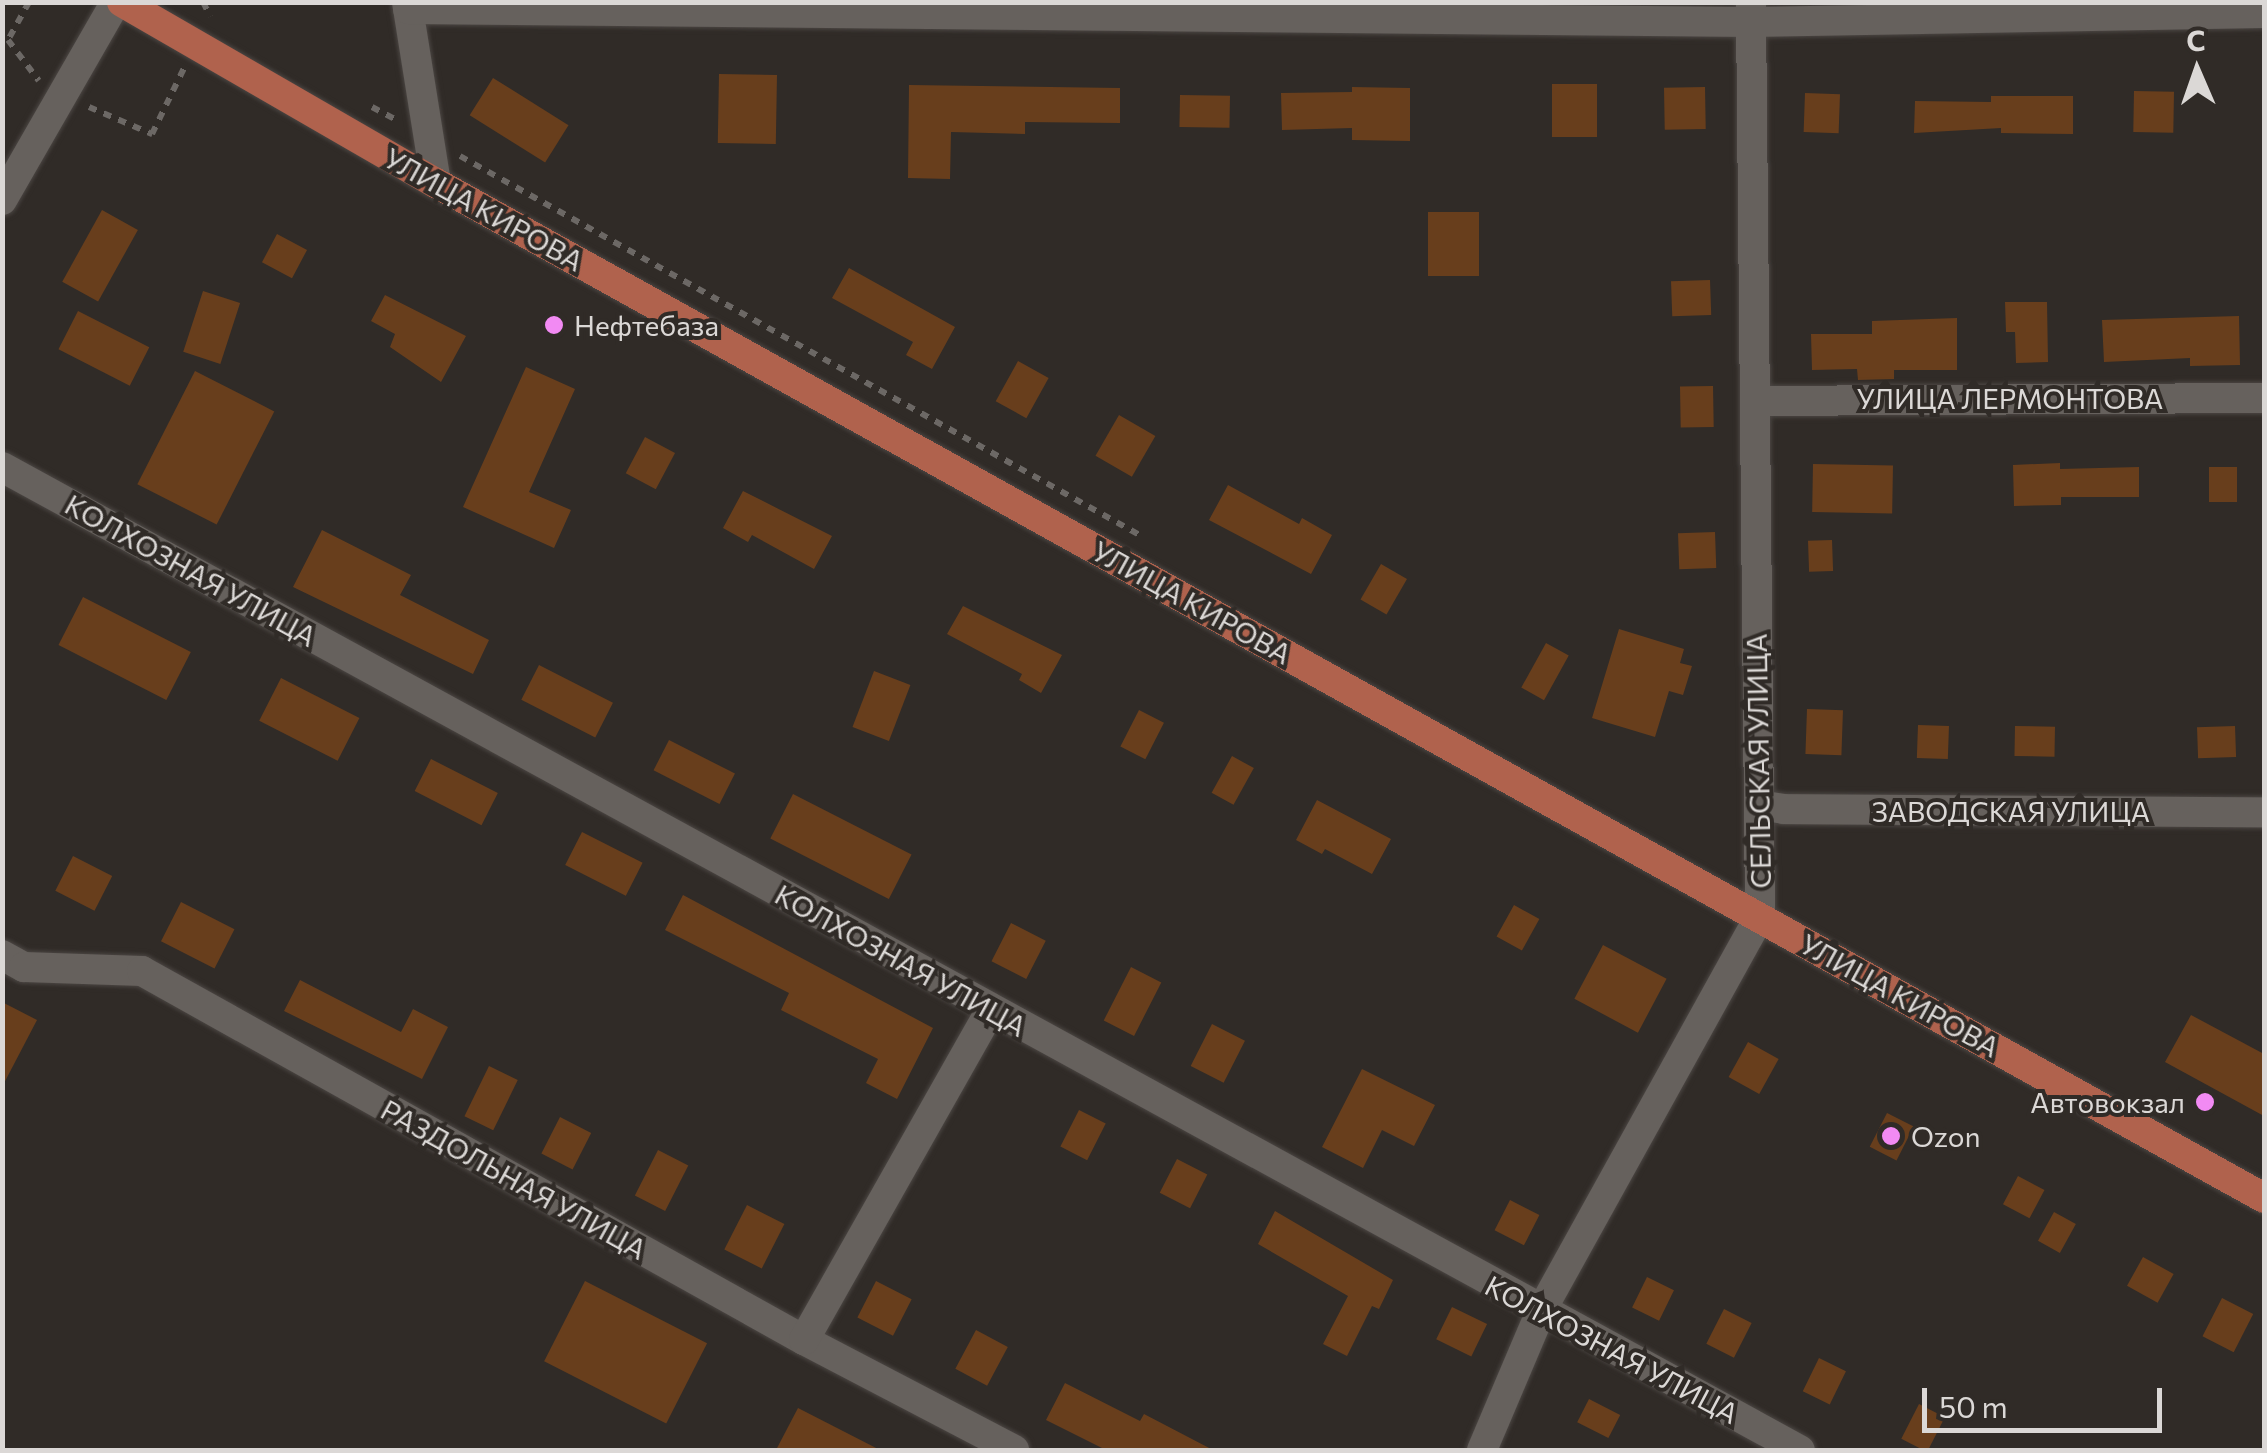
<!DOCTYPE html>
<html>
<head>
<meta charset="utf-8">
<style>
  body { margin:0 }
  #map { position:relative; width:2267px; height:1453px; overflow:hidden; background:#302b27; font-family:Commissioner,sans-serif }
  div>[style] { position:absolute }
  .building>* { inset:0; background:#683e1c; transform-origin:0 0 }
  .path>* { height:6px; margin-top:-3px; transform-origin:0; background:repeating-linear-gradient(90deg,#6c6865 0 8px,transparent 0 16px) }
  .roads { filter:drop-shadow(0 0 2px #4b4643) drop-shadow(0 0 2px #4b4643) }
  .minor>* { height:30px; margin:-15px; padding:0 15px; transform-origin:15px; border-radius:15px; background:#66615d }
  .major>* { height:30px; margin:-15px; padding:0 15px; transform-origin:15px; border-radius:15px; background:#b0624d }
  .dots>* { width:28px; height:28px; translate:-50% -50%; box-sizing:border-box; border:5px solid #302b27; border-radius:50% }
  span { translate:-50% -50%; white-space:nowrap; text-align:center; line-height:1.15; -webkit-text-stroke:8px #302b27; paint-order:stroke }
  .street-label { font-size:28px; color:#dbd8d6 }
  .poi-label { font-size:28px; color:#dbd8d6 }
  .left { translate:0 -50%; text-align:left }
  .right { translate:-100% -50%; text-align:right }
  .frame { position:absolute; inset:0; border:5px solid #dbd8d6; pointer-events:none }
  .north { position:absolute; left:2147px; top:20px; width:100px; height:100px; -webkit-text-stroke:8px #302b27; paint-order:stroke; rotate:358deg; font-size:28px; font-weight:700; line-height:40px; text-align:center; color:#dbd8d6 }
  .north::after { content:''; display:block; margin:auto; width:35px; height:45px; background:#dbd8d6; clip-path:polygon(50% 0,100% 100%,50% 72%,0 100%) }
  .scale { position:absolute; left:1922px; top:1388px; width:240px; height:45px; box-sizing:border-box; border:5px solid #dbd8d6; border-top:0; padding-left:12px; font-size:30px; line-height:35px; white-space:nowrap; color:#dbd8d6; -webkit-text-stroke:8px #302b27; paint-order:stroke }
</style>
</head>
<body>
<div id="map">
  <div class="building">
    <i style="left:719px;top:74px;width:58px;height:69px;rotate:1deg"></i>
    <i style="left:493px;top:78px;width:89px;height:44px;rotate:32deg"></i>
    <i style="left:1552px;top:84px;width:45px;height:53px"></i>
    <i style="clip-path:polygon(909px 85px,1120px 88px,1120px 123px,1025px 122px,1025px 134px,951px 132px,950px 179px,908px 178px)"></i>
    <i style="clip-path:polygon(1352px 87px,1410px 88px,1410px 141px,1352px 140px,1352px 128px,1282px 130px,1281px 93px,1352px 92px)"></i>
    <i style="left:1705px;top:87px;width:42px;height:41px;rotate:89deg"></i>
    <i style="left:2134px;top:91px;width:40px;height:41px;rotate:1deg"></i>
    <i style="left:1805px;top:93px;width:35px;height:39px;rotate:2deg"></i>
    <i style="left:1180px;top:95px;width:50px;height:32px;rotate:1deg"></i>
    <i style="clip-path:polygon(1991px 96px,2073px 96px,2073px 134px,2001px 133px,2001px 128px,1914px 133px,1915px 101px,1991px 102px)"></i>
    <i style="left:102px;top:210px;width:41px;height:82px;rotate:29deg"></i>
    <i style="left:1428px;top:212px;width:51px;height:64px"></i>
    <i style="left:277px;top:234px;width:34px;height:32px;rotate:28deg"></i>
    <i style="clip-path:polygon(849px 268px,955px 327px,932px 369px,906px 355px,913px 342px,832px 298px)"></i>
    <i style="left:1710px;top:280px;width:35px;height:39px;rotate:88deg"></i>
    <i style="left:203px;top:291px;width:39px;height:64px;rotate:18deg"></i>
    <i style="clip-path:polygon(385px 295px,466px 336px,441px 382px,390px 347px,395px 334px,371px 321px)"></i>
    <i style="clip-path:polygon(2005px 302px,2047px 302px,2048px 362px,2016px 363px,2015px 332px,2006px 332px)"></i>
    <i style="left:78px;top:311px;width:80px;height:43px;rotate:27deg"></i>
    <i style="clip-path:polygon(2239px 316px,2240px 365px,2190px 366px,2190px 358px,2104px 362px,2102px 320px)"></i>
    <i style="clip-path:polygon(1957px 318px,1957px 370px,1894px 370px,1894px 379px,1858px 380px,1857px 369px,1812px 370px,1811px 334px,1872px 334px,1872px 321px)"></i>
    <i style="left:1018px;top:361px;width:35px;height:46px;rotate:29deg"></i>
    <i style="clip-path:polygon(526px 367px,575px 389px,529px 492px,571px 510px,554px 548px,463px 507px)"></i>
    <i style="left:195px;top:371px;width:89px;height:127px;rotate:27deg"></i>
    <i style="left:1713px;top:386px;width:41px;height:33px;rotate:89deg"></i>
    <i style="left:1119px;top:415px;width:42px;height:47px;rotate:30deg"></i>
    <i style="left:645px;top:437px;width:34px;height:41px;rotate:28deg"></i>
    <i style="clip-path:polygon(2060px 463px,2060px 469px,2139px 467px,2139px 497px,2061px 497px,2061px 505px,2014px 506px,2013px 465px)"></i>
    <i style="left:1813px;top:464px;width:80px;height:48px;rotate:1deg"></i>
    <i style="left:2209px;top:467px;width:28px;height:35px"></i>
    <i style="clip-path:polygon(1228px 485px,1299px 524px,1302px 518px,1332px 535px,1311px 574px,1209px 520px)"></i>
    <i style="clip-path:polygon(743px 491px,832px 536px,814px 569px,752px 535px,748px 542px,723px 528px)"></i>
    <i style="clip-path:polygon(322px 530px,411px 575px,400px 595px,489px 640px,473px 674px,293px 587px)"></i>
    <i style="left:1715px;top:532px;width:36px;height:37px;rotate:88deg"></i>
    <i style="left:1832px;top:540px;width:31px;height:24px;rotate:88deg"></i>
    <i style="left:1381px;top:564px;width:30px;height:41px;rotate:30deg"></i>
    <i style="left:83px;top:597px;width:121px;height:54px;rotate:27deg"></i>
    <i style="clip-path:polygon(963px 606px,1062px 655px,1041px 693px,1019px 680px,1022px 674px,947px 634px)"></i>
    <i style="clip-path:polygon(1619px 629px,1684px 649px,1680px 663px,1692px 666px,1683px 695px,1669px 691px,1655px 737px,1592px 718px)"></i>
    <i style="left:1546px;top:643px;width:26px;height:51px;rotate:29deg"></i>
    <i style="left:539px;top:665px;width:83px;height:39px;rotate:27deg"></i>
    <i style="left:874px;top:671px;width:39px;height:60px;rotate:21deg"></i>
    <i style="left:281px;top:678px;width:88px;height:48px;rotate:27deg"></i>
    <i style="left:1807px;top:709px;width:36px;height:45px;rotate:2deg"></i>
    <i style="left:1139px;top:710px;width:28px;height:41px;rotate:27deg"></i>
    <i style="left:1918px;top:725px;width:31px;height:33px;rotate:2deg"></i>
    <i style="left:2015px;top:726px;width:40px;height:30px;rotate:1deg"></i>
    <i style="left:2235px;top:726px;width:31px;height:38px;rotate:88deg"></i>
    <i style="left:669px;top:740px;width:74px;height:34px;rotate:27deg"></i>
    <i style="left:1232px;top:756px;width:25px;height:42px;rotate:29deg"></i>
    <i style="left:431px;top:759px;width:75px;height:36px;rotate:27deg"></i>
    <i style="left:793px;top:794px;width:133px;height:50px;rotate:27deg"></i>
    <i style="clip-path:polygon(1317px 800px,1391px 839px,1372px 874px,1325px 849px,1322px 854px,1296px 840px)"></i>
    <i style="left:582px;top:832px;width:68px;height:37px;rotate:27deg"></i>
    <i style="left:73px;top:856px;width:44px;height:39px;rotate:27deg"></i>
    <i style="clip-path:polygon(683px 895px,933px 1028px,897px 1099px,866px 1083px,878px 1059px,781px 1010px,789px 993px,665px 930px)"></i>
    <i style="left:181px;top:902px;width:60px;height:44px;rotate:27deg"></i>
    <i style="left:1514px;top:905px;width:29px;height:36px;rotate:29deg"></i>
    <i style="left:1011px;top:923px;width:39px;height:43px;rotate:27deg"></i>
    <i style="left:1603px;top:945px;width:72px;height:61px;rotate:28deg"></i>
    <i style="left:1131px;top:967px;width:34px;height:60px;rotate:27deg"></i>
    <i style="clip-path:polygon(300px 980px,401px 1032px,413px 1009px,448px 1027px,422px 1079px,284px 1011px)"></i>
    <i style="clip-path:polygon(2px 1002px,37px 1020px,2px 1087px)"></i>
    <i style="clip-path:polygon(2191px 1015px,2264px 1054px,2264px 1116px,2165px 1062px)"></i>
    <i style="left:1212px;top:1024px;width:37px;height:47px;rotate:27deg"></i>
    <i style="left:1748px;top:1042px;width:35px;height:40px;rotate:29deg"></i>
    <i style="left:489px;top:1066px;width:32px;height:56px;rotate:26deg"></i>
    <i style="clip-path:polygon(1362px 1069px,1435px 1105px,1414px 1146px,1382px 1130px,1363px 1168px,1322px 1147px)"></i>
    <i style="left:1079px;top:1110px;width:30px;height:41px;rotate:27deg"></i>
    <i style="left:1887px;top:1113px;width:30px;height:38px;rotate:27deg"></i>
    <i style="left:560px;top:1117px;width:35px;height:41px;rotate:27deg"></i>
    <i style="left:658px;top:1150px;width:34px;height:51px;rotate:27deg"></i>
    <i style="left:1177px;top:1159px;width:34px;height:38px;rotate:27deg"></i>
    <i style="left:2018px;top:1176px;width:30px;height:32px;rotate:28deg"></i>
    <i style="left:1510px;top:1200px;width:33px;height:34px;rotate:27deg"></i>
    <i style="left:747px;top:1205px;width:42px;height:50px;rotate:27deg"></i>
    <i style="clip-path:polygon(1275px 1211px,1393px 1280px,1379px 1309px,1372px 1306px,1347px 1356px,1323px 1344px,1348px 1296px,1258px 1244px)"></i>
    <i style="left:2054px;top:1212px;width:25px;height:33px;rotate:29deg"></i>
    <i style="left:2143px;top:1257px;width:35px;height:33px;rotate:29deg"></i>
    <i style="left:1647px;top:1277px;width:30px;height:34px;rotate:26deg"></i>
    <i style="left:585px;top:1281px;width:137px;height:90px;rotate:27deg"></i>
    <i style="left:876px;top:1281px;width:40px;height:41px;rotate:27deg"></i>
    <i style="left:2222px;top:1298px;width:35px;height:43px;rotate:27deg"></i>
    <i style="left:1452px;top:1307px;width:39px;height:36px;rotate:26deg"></i>
    <i style="left:1724px;top:1309px;width:31px;height:39px;rotate:27deg"></i>
    <i style="left:976px;top:1330px;width:36px;height:44px;rotate:28deg"></i>
    <i style="left:1819px;top:1358px;width:30px;height:37px;rotate:26deg"></i>
    <i style="clip-path:polygon(1065px 1383px,1140px 1421px,1144px 1414px,1213px 1450px,1106px 1450px,1046px 1420px)"></i>
    <i style="left:1589px;top:1399px;width:35px;height:26px;rotate:27deg"></i>
    <i style="left:1919px;top:1404px;width:29px;height:39px;rotate:27deg"></i>
    <i style="clip-path:polygon(798px 1408px,880px 1450px,776px 1450px)"></i>
  </div>
  <div class="path">
    <i style="left:29px;top:2px;width:43px;rotate:118.9deg"></i>
    <i style="left:8px;top:40px;width:51px;rotate:52.9deg"></i>
    <i style="left:203px;top:2px;width:16px;rotate:63deg"></i>
    <i style="left:89px;top:107px;width:69px;rotate:23.2deg"></i>
    <i style="left:152px;top:134px;width:73px;rotate:-64.1deg"></i>
    <i style="left:372px;top:107px;width:27px;rotate:28deg"></i>
    <i style="left:460px;top:156px;width:782px;rotate:29.15deg"></i>
  </div>
  <div class="roads">
    <div class="minor">
      <i style="left:407px;top:2px;width:183px;rotate:80.9deg"></i>
      <i style="left:408px;top:9px;width:1343px;rotate:0.55deg"></i>
      <i style="left:1751px;top:22px;width:513px;rotate:-1.01deg"></i>
      <i style="left:2px;top:200px;width:228px;rotate:-60.1deg"></i>
      <i style="left:1755px;top:401px;width:509px;rotate:-0.34deg"></i>
      <i style="left:2px;top:467px;width:2049px;rotate:28.67deg"></i>
      <i style="left:1759px;top:805px;width:24px;rotate:9deg"></i>
      <i style="left:1783px;top:809px;width:481px;rotate:0.4deg"></i>
      <i style="left:2px;top:955px;width:25px;rotate:29deg"></i>
      <i style="left:24px;top:967px;width:118px;rotate:1.9deg"></i>
      <i style="left:142px;top:971px;width:758px;rotate:29.14deg"></i>
      <i style="left:804px;top:1340px;width:237px;rotate:27.6deg"></i>
      <i style="left:804px;top:1340px;width:380px;rotate:-60.5deg"></i>
      <i style="left:1482px;top:1450px;width:151px;rotate:-67deg"></i>
      <i style="left:1541px;top:1311px;width:452px;rotate:-61deg"></i>
      <i style="left:1760px;top:916px;width:911px;rotate:-90.57deg"></i>
    </div>
    <div class="major">
      <i style="left:122px;top:2px;width:362px;rotate:30deg"></i>
      <i style="left:436px;top:183px;width:2091px;rotate:29.04deg"></i>
    </div>
  </div>
  <div class="dots">
    <i style="left:554px;top:325px;background:#f28af3"></i>
    <i style="left:2205px;top:1102px;background:#f28af3"></i>
    <i style="left:1891px;top:1136px;background:#f28af3"></i>
  </div>
  <div class="street-label">
    <span style="left:484px;top:209px;rotate:29deg">УЛИЦА КИРОВА</span>
    <span style="left:2010px;top:398px">УЛИЦА ЛЕРМОНТОВА</span>
    <span style="left:191px;top:570px;rotate:29deg">КОЛХОЗНАЯ УЛИЦА</span>
    <span style="left:1192px;top:602px;rotate:29deg">УЛИЦА КИРОВА</span>
    <span style="left:1758px;top:761px;rotate:-91deg">СЕЛЬСКАЯ УЛИЦА</span>
    <span style="left:2011px;top:811px">ЗАВОДСКАЯ УЛИЦА</span>
    <span style="left:901px;top:960px;rotate:29deg">КОЛХОЗНАЯ УЛИЦА</span>
    <span style="left:1900px;top:995px;rotate:29deg">УЛИЦА КИРОВА</span>
    <span style="left:514px;top:1179px;rotate:29deg">РАЗДОЛЬНАЯ УЛИЦА</span>
    <span style="left:1612px;top:1349px;rotate:28deg">КОЛХОЗНАЯ УЛИЦА</span>
  </div>
  <div class="poi-label">
    <span class="left" style="left:574px;top:325px">Нефтебаза</span>
    <span class="right" style="left:2185px;top:1102px">Автовокзал</span>
    <span class="left" style="left:1911px;top:1136px">Ozon</span>
  </div>
  <div class="frame"></div>
  <div class="north">С</div>
  <div class="scale">50 m</div>
</div>
</body>
</html>
